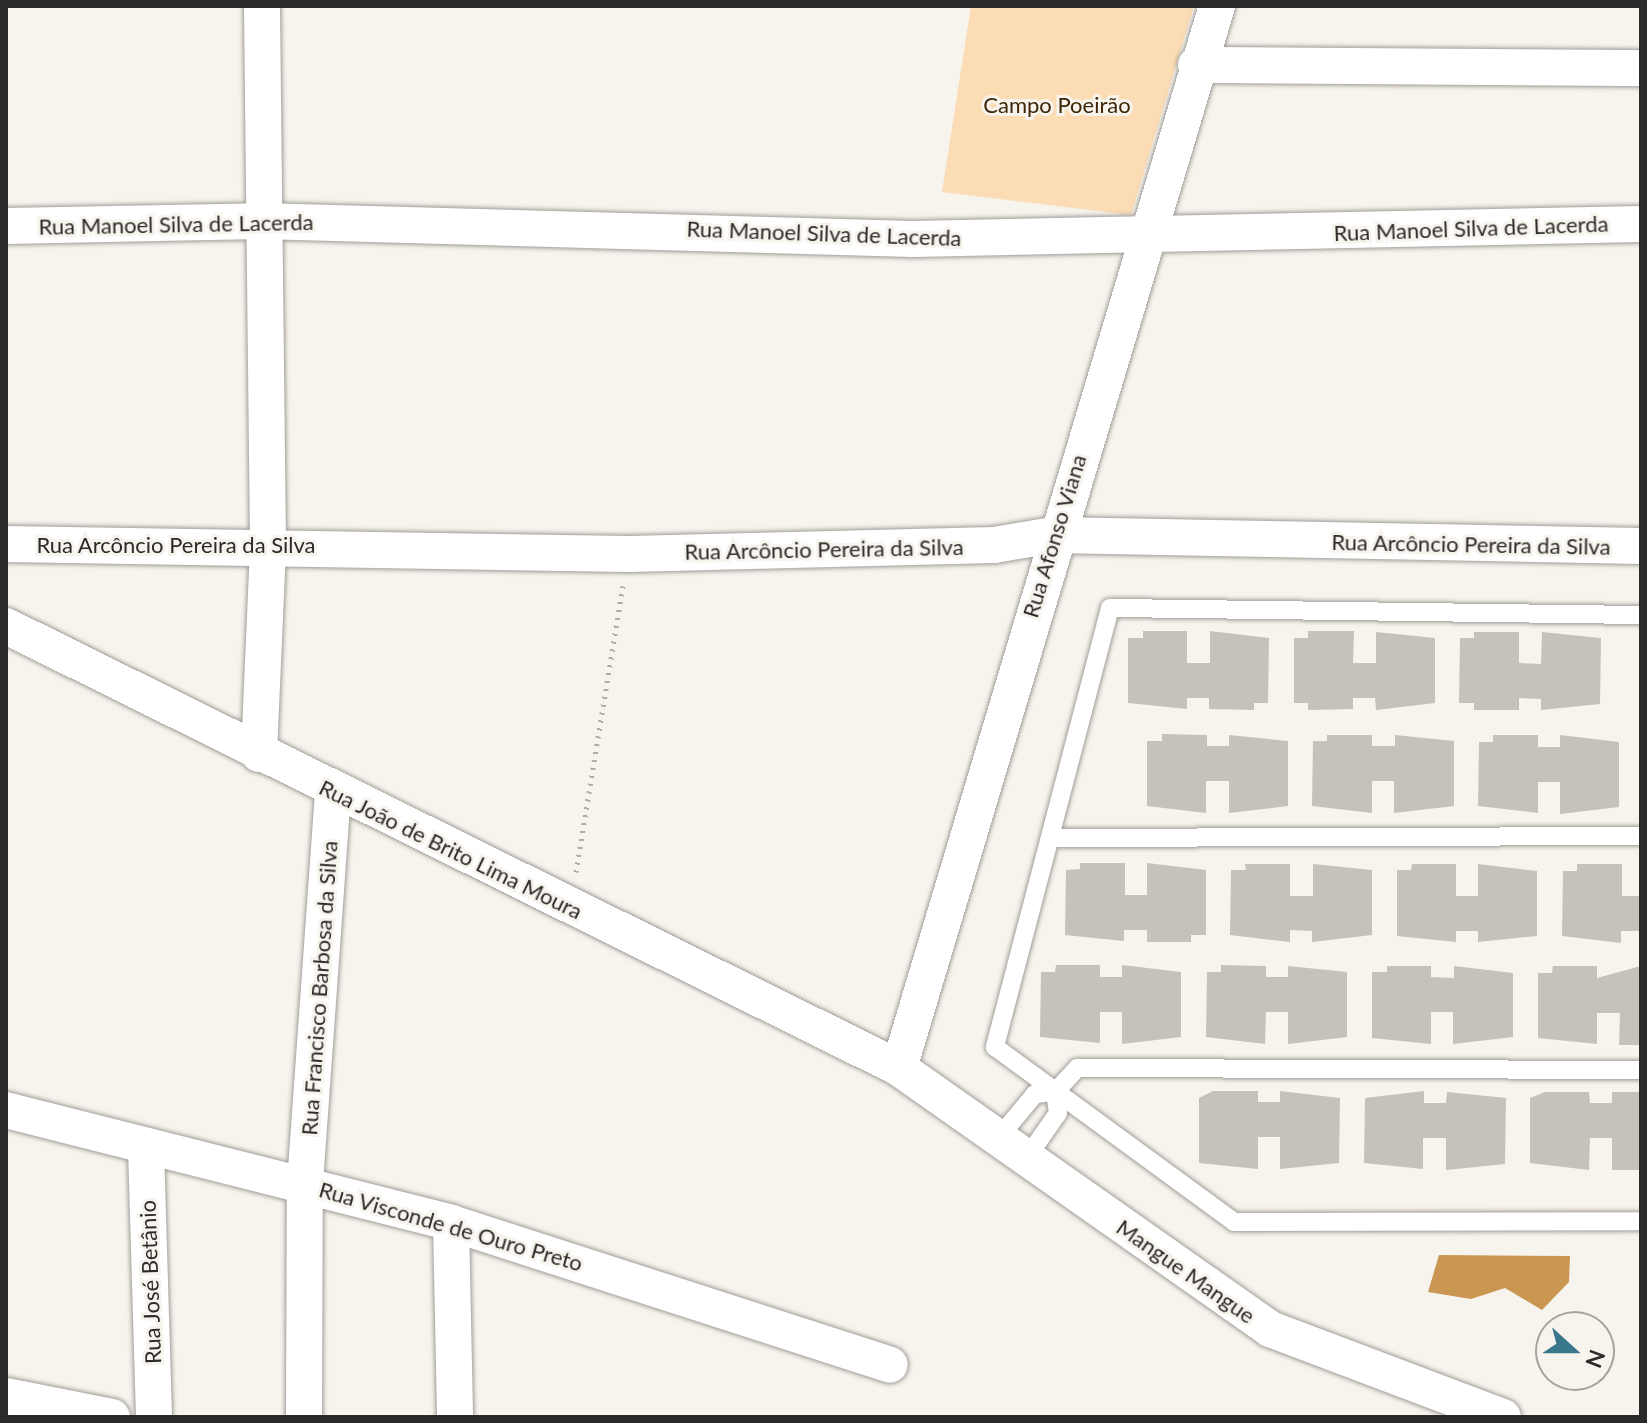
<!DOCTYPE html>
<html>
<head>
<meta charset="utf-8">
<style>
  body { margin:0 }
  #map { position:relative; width:1647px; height:1423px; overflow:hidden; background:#f7f3ed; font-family:Lato,sans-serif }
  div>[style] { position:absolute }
  .green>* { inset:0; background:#fbdcb4 }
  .water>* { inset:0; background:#ca9752 }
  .building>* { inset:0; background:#c5c1bb }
  .path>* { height:5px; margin-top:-2.5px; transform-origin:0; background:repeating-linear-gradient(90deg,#b0ada9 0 2px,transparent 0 8px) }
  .roads { filter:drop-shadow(0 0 2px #a19d98) drop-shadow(0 0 2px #a19d98) }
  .lane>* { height:18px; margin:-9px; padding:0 9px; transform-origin:9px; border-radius:9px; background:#fff }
  .street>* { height:36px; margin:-18px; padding:0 18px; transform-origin:18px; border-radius:18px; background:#fff }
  span { translate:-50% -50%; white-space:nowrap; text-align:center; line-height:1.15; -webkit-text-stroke:6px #f7f3ed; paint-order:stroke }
  .park-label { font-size:22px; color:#3d2708 }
  .street-label { font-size:22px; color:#2c2b29 }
  .frame { position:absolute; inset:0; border:8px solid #2c2b29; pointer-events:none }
  .north { position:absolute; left:1535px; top:1311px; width:80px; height:80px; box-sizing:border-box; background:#f7f3ed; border:2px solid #a6a39f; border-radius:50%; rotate:111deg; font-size:22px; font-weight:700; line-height:32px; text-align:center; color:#2c2b29 }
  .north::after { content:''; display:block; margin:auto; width:28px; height:36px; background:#39778c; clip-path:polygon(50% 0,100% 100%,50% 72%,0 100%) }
</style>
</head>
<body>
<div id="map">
  <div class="green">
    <i style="clip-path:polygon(971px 6px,1194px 6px,1131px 215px,942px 192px)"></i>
  </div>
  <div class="water">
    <i style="clip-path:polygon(1439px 1255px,1570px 1256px,1569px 1282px,1542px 1310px,1505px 1288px,1471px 1299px,1428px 1292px)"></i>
  </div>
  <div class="building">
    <i style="clip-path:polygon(1143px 631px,1187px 631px,1187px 663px,1210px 663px,1210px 631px,1269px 638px,1268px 703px,1254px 703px,1254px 710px,1209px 709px,1209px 698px,1187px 698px,1187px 709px,1128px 703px,1128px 638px,1143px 638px)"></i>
    <i style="clip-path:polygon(1308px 631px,1354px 631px,1353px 663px,1376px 663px,1376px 632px,1435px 638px,1435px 703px,1376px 710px,1375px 698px,1353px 698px,1353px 709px,1308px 710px,1308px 703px,1294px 703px,1294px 638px,1308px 638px)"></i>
    <i style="clip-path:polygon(1474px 632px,1519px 632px,1519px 663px,1541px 664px,1542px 632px,1601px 638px,1600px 704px,1541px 710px,1541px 699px,1519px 698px,1519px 710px,1474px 710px,1474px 703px,1459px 703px,1460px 638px,1474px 638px)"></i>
    <i style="clip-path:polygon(1162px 734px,1207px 735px,1207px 746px,1229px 746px,1229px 735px,1288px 741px,1288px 806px,1229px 813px,1229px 781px,1206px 781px,1206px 813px,1147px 806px,1147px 741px,1162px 741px)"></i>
    <i style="clip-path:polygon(1327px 735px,1372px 735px,1372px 746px,1395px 746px,1395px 735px,1454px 741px,1454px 806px,1394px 813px,1394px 781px,1372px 781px,1372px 813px,1312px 806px,1313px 741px,1327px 741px)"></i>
    <i style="clip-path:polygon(1493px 735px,1538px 735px,1538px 747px,1560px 747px,1560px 735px,1619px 742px,1619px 807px,1560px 814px,1560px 782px,1538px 782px,1538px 813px,1478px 806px,1479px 742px,1493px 742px)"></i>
    <i style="clip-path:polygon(1080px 863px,1125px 863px,1125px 895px,1147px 895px,1147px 863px,1206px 870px,1206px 935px,1191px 935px,1191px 942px,1147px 942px,1147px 930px,1124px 930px,1124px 941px,1065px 935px,1066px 870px,1080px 869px)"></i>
    <i style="clip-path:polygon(1245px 864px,1290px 864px,1290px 896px,1313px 896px,1313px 864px,1372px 870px,1372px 935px,1312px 942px,1312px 931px,1290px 930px,1290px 942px,1230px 935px,1231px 870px,1246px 870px)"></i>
    <i style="clip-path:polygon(1412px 864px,1456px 864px,1456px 896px,1478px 896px,1478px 864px,1537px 871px,1537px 936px,1478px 942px,1478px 931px,1456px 931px,1456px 942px,1397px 936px,1397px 870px,1411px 870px)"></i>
    <i style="clip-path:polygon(1577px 864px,1622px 864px,1622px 896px,1641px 896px,1641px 931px,1621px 931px,1621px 943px,1562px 936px,1563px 871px,1577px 871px)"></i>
    <i style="clip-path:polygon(1056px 965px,1100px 965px,1100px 977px,1122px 977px,1122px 965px,1181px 972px,1181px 1037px,1122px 1044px,1122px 1012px,1100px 1012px,1100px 1043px,1040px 1037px,1041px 972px,1055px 972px)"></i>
    <i style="clip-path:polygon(1221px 965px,1266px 966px,1266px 977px,1288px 977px,1288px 966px,1347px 972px,1347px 1037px,1288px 1044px,1288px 1012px,1266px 1012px,1265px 1044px,1206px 1037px,1207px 972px,1221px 972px)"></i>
    <i style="clip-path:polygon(1387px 966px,1431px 966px,1431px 977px,1454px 978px,1454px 966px,1513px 973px,1513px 1037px,1453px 1044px,1453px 1012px,1431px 1012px,1431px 1044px,1372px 1038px,1372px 972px,1387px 972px)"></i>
    <i style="clip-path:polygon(1553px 966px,1597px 966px,1597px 978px,1641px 966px,1641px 1045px,1619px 1045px,1620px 1013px,1597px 1013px,1597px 1044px,1538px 1038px,1538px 973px,1552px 973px)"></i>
    <i style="clip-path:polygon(1213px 1091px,1258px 1091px,1258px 1102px,1280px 1102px,1280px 1091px,1340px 1098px,1339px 1163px,1280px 1169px,1280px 1137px,1258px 1137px,1258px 1169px,1199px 1163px,1199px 1098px)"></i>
    <i style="clip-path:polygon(1424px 1091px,1424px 1103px,1446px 1103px,1447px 1092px,1506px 1098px,1505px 1164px,1446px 1170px,1446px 1138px,1423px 1138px,1423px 1169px,1364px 1163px,1365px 1098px)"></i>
    <i style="clip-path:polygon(1545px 1092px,1589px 1092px,1590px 1103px,1612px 1103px,1612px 1092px,1641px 1092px,1641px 1170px,1612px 1170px,1612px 1138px,1590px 1138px,1589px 1170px,1530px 1163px,1530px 1098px)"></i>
  </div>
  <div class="path">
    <i style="left:576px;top:872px;width:290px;rotate:-80.7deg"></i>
  </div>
  <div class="roads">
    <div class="lane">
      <i style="left:1641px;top:615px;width:531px;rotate:-179.24deg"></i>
      <i style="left:1110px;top:608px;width:454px;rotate:104.7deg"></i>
      <i style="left:995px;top:1047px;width:296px;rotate:36.2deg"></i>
      <i style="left:1234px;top:1222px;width:407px;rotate:-0.1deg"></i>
      <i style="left:1050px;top:838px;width:591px;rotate:-0.19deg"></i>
      <i style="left:1000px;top:1136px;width:55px;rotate:-50.2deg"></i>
      <i style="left:1035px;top:1094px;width:20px;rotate:-6deg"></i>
      <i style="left:1055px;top:1092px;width:33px;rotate:-47deg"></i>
      <i style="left:1077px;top:1068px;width:564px;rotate:0.2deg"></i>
      <i style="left:1028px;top:1156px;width:52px;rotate:-55.1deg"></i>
      <i style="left:1058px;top:1113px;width:21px;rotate:-98deg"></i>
    </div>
    <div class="street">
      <i style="left:1196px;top:65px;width:445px;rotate:0.4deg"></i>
      <i style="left:6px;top:226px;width:254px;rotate:-1.1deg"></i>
      <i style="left:260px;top:221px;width:653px;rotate:1.58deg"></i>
      <i style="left:913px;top:239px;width:728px;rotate:-1.18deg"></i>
      <i style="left:6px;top:544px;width:623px;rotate:0.92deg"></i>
      <i style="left:629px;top:554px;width:365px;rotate:-1.4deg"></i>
      <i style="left:994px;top:545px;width:60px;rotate:-9.6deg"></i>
      <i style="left:1053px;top:535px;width:588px;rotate:1.07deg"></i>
      <i style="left:6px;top:626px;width:996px;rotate:26.33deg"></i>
      <i style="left:899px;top:1068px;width:454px;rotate:35.1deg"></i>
      <i style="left:1270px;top:1329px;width:249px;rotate:20.7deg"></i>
      <i style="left:259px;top:754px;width:209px;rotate:-87.5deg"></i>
      <i style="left:268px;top:545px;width:539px;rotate:-90.64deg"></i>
      <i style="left:899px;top:1068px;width:1109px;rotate:-73.33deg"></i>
      <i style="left:6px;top:1110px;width:459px;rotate:14.2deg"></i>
      <i style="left:451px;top:1223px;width:461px;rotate:17.9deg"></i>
      <i style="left:146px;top:1148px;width:269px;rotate:88.3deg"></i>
      <i style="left:451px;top:1223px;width:194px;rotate:88.8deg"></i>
      <i style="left:6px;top:1396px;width:108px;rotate:11.2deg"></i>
      <i style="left:304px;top:1417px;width:234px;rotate:-89.8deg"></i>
      <i style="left:305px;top:1183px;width:391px;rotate:-85.9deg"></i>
    </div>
  </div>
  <div class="park-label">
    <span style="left:1057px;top:105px">Campo Poeirão</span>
  </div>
  <div class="street-label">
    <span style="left:176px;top:224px;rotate:-1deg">Rua Manoel Silva de Lacerda</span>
    <span style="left:1471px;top:228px;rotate:-2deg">Rua Manoel Silva de Lacerda</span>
    <span style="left:824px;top:233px;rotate:2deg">Rua Manoel Silva de Lacerda</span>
    <span style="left:1054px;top:536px;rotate:-73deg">Rua Afonso Viana</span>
    <span style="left:1471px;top:544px;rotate:1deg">Rua Arcôncio Pereira da Silva</span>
    <span style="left:176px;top:545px">Rua Arcôncio Pereira da Silva</span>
    <span style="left:824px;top:549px;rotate:-1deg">Rua Arcôncio Pereira da Silva</span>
    <span style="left:451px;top:849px;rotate:26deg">Rua João de Brito Lima Moura</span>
    <span style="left:319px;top:988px;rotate:-86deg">Rua Francisco Barbosa da Silva</span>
    <span style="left:451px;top:1226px;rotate:16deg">Rua Visconde de Ouro Preto</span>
    <span style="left:1186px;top:1271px;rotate:35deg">Mangue Mangue</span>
    <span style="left:150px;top:1282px;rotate:-92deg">Rua José Betânio</span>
  </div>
  <div class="frame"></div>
  <div class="north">N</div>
</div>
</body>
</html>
